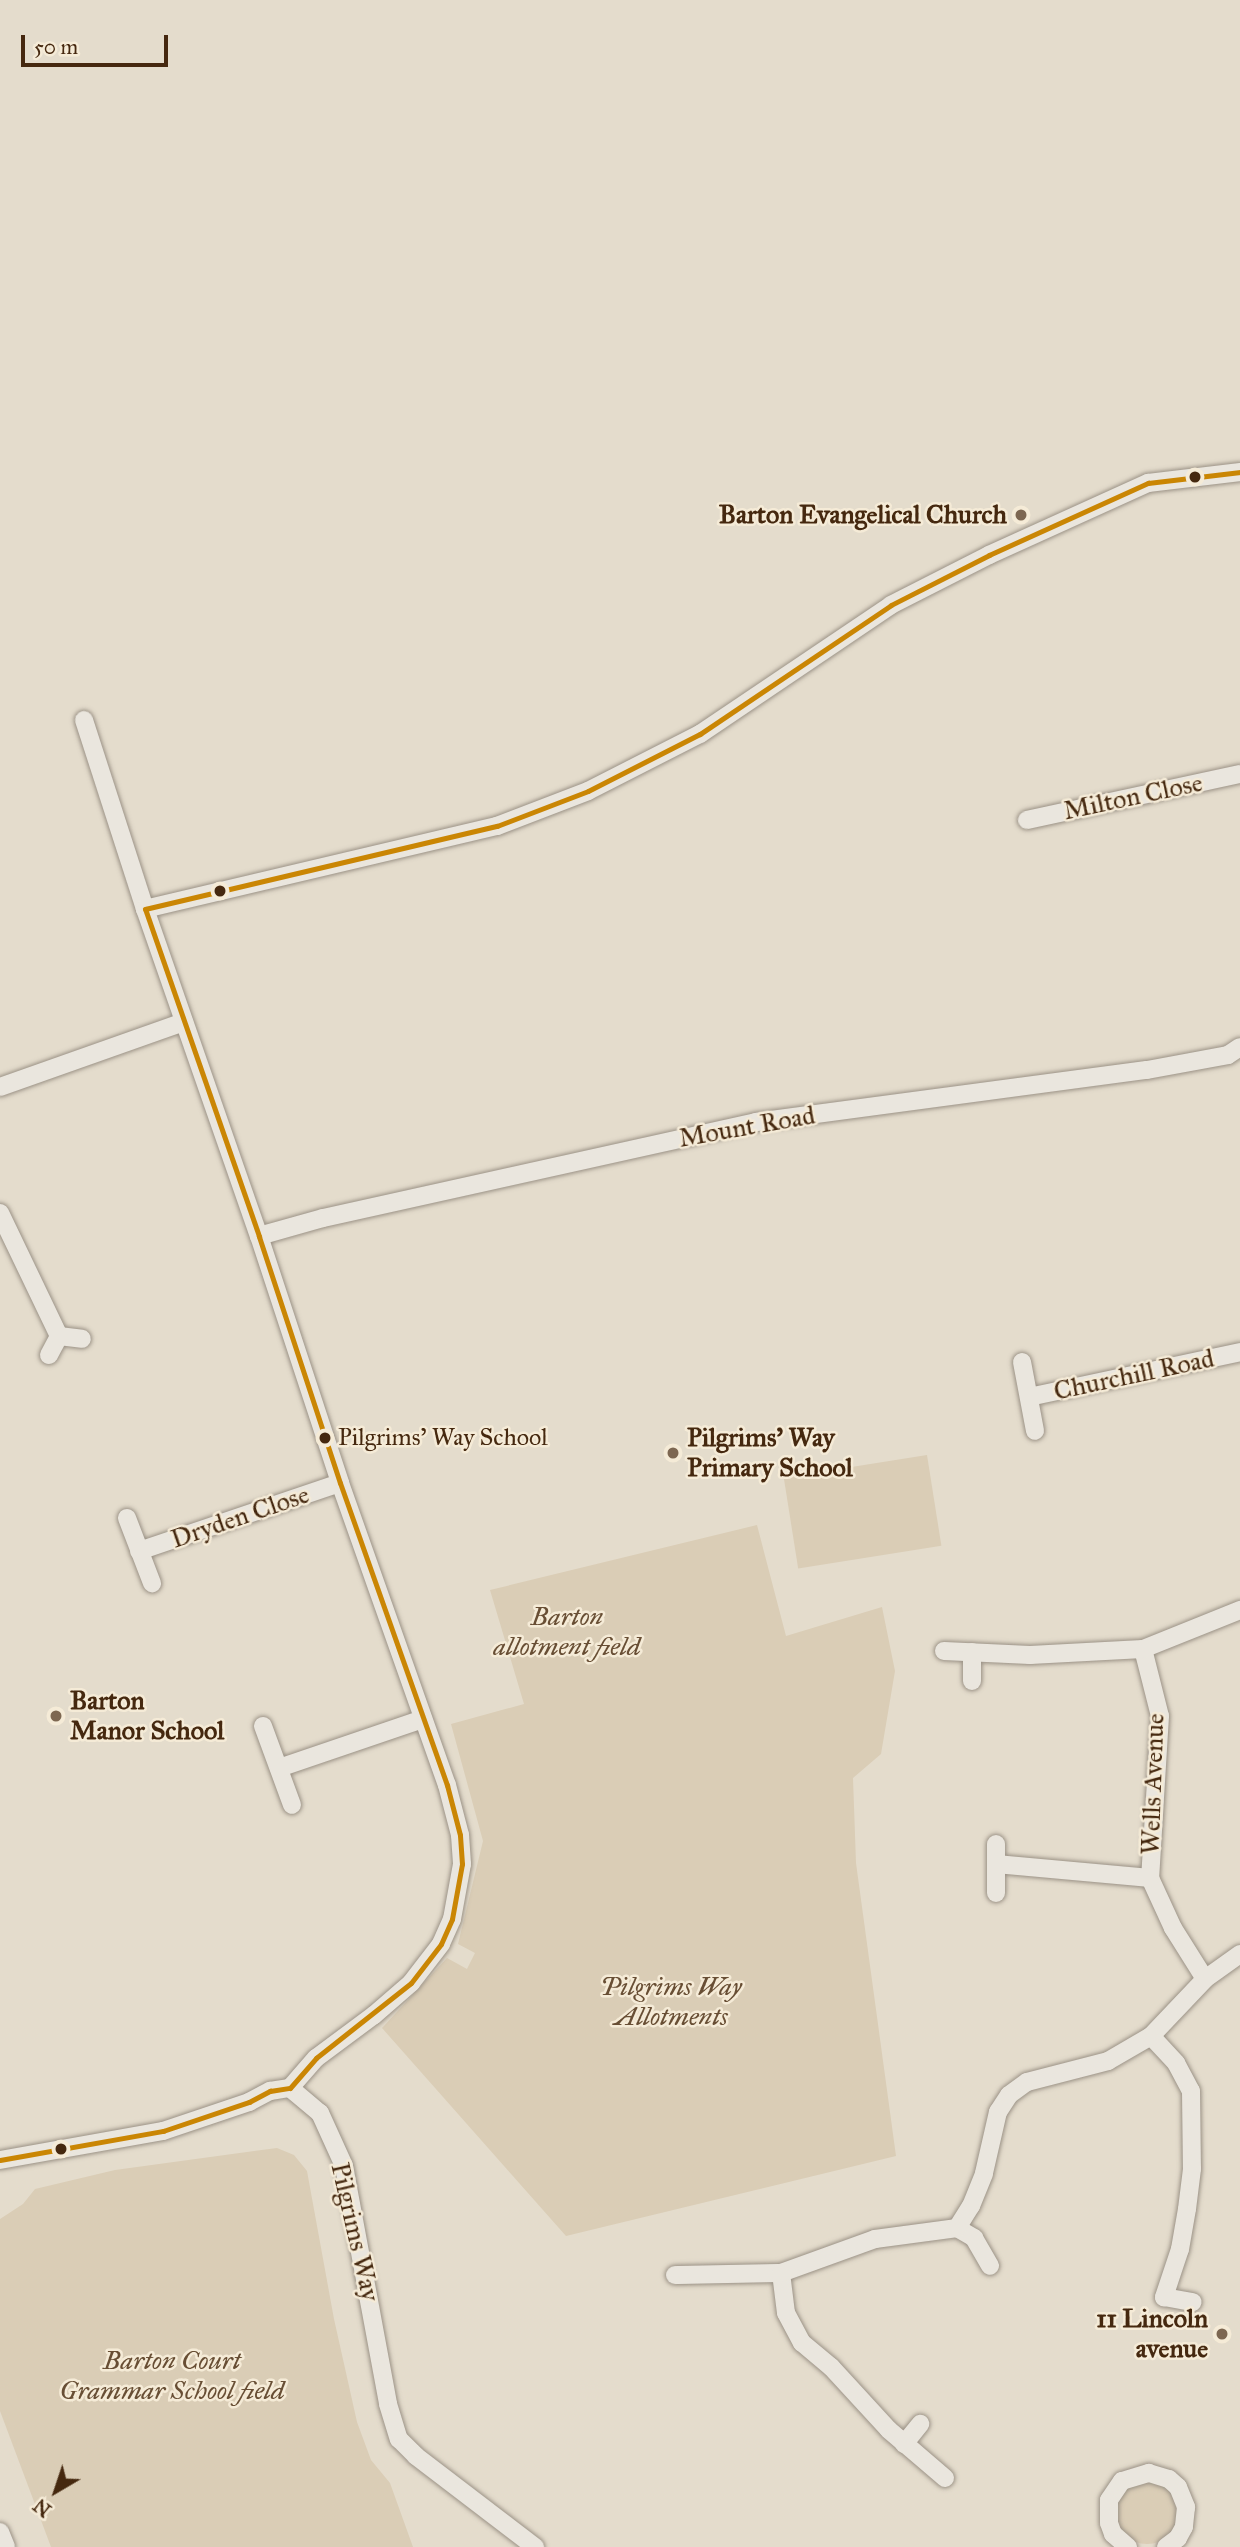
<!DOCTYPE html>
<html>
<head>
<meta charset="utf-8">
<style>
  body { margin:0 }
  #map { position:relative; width:1240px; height:2547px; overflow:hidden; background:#e4dccc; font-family:"IM FELL Great Primer",serif }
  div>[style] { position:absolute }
  .green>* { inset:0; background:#dacdb6; transform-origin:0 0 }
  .round { border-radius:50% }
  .roads { filter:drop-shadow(0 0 2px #9b9286) drop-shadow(0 0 2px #9b9286) }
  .minor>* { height:18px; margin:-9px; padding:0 9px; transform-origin:9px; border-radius:9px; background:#eae6de }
  .bus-1>* { height:5px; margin:-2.5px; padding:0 2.5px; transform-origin:2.5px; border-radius:2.5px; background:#ca8604 }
  .dots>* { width:19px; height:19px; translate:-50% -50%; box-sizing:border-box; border:4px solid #f5ebd7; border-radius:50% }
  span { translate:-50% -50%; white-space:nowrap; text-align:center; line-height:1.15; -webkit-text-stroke:5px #f5ebd7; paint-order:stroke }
  .bus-label { font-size:24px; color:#45280f }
  .left { translate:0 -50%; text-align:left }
  .poi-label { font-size:26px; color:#45280f; font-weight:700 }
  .right { translate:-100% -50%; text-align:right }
  .street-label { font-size:26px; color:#45280f }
  .park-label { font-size:26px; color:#684e34; font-style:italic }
  .north { position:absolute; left:21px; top:2456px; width:70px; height:70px; -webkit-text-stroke:5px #f5ebd7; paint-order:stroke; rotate:219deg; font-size:19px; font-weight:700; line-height:28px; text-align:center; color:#45280f }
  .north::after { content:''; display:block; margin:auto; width:24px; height:32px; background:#45280f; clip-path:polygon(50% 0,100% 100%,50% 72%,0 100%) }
  .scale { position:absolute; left:21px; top:35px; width:147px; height:32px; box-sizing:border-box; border:4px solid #45280f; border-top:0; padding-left:9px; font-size:21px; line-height:24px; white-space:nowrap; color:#45280f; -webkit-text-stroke:5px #f5ebd7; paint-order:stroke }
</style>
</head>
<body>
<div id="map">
  <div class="green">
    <i style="left:927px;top:1455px;width:92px;height:145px;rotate:81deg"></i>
    <i style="clip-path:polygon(757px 1525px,786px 1636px,882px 1607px,895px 1671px,881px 1754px,853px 1778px,856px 1863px,896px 2156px,566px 2236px,382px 2028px,447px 1958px,467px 1969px,475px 1953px,458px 1944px,483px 1841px,451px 1724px,524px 1704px,490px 1590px)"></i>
    <i style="clip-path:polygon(277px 2148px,294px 2155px,307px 2171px,334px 2319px,357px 2422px,371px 2460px,390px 2483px,413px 2547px,51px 2547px,0 2411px,0 2219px,23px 2204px,35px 2189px,115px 2170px)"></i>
    <i class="round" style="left:1116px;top:2482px;width:62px;height:62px"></i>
  </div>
  <div class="roads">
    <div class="minor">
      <i style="left:84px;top:720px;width:199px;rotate:72.1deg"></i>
      <i style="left:145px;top:909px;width:346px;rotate:70.8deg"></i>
      <i style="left:259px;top:1236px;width:260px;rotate:71.8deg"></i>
      <i style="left:340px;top:1483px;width:320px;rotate:70.5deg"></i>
      <i style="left:447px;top:1785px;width:52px;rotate:75.4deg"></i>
      <i style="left:460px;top:1835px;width:29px;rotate:86deg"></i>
      <i style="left:462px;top:1864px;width:56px;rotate:100.3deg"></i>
      <i style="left:452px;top:1919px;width:27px;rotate:114deg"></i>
      <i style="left:441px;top:1944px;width:49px;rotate:127.6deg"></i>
      <i style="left:411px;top:1983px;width:49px;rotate:139.1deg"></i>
      <i style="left:374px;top:2015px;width:72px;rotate:143.4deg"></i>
      <i style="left:316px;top:2058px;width:40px;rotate:131deg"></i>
      <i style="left:1027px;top:820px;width:218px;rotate:-12.2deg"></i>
      <i style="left:145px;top:909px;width:362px;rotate:-13.3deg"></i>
      <i style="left:497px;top:826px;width:97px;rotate:-21deg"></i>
      <i style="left:588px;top:791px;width:126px;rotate:-27deg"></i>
      <i style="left:700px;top:734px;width:230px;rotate:-34deg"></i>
      <i style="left:891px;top:605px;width:110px;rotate:-27deg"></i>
      <i style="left:989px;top:555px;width:175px;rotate:-24.4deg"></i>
      <i style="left:1148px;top:483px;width:93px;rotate:-6.8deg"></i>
      <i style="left:0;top:1087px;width:195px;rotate:-19.5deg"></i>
      <i style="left:0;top:1213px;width:136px;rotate:64.4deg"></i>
      <i style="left:259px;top:1236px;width:66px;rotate:-15.7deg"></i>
      <i style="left:323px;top:1218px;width:444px;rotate:-12.5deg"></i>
      <i style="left:756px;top:1122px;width:394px;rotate:-7.6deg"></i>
      <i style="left:1147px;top:1070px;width:82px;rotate:-10.5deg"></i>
      <i style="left:1228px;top:1055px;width:14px;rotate:-34deg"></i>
      <i style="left:49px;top:1355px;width:21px;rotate:-62deg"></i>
      <i style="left:59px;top:1336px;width:23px;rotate:7deg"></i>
      <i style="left:1022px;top:1362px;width:70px;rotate:79.3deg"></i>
      <i style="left:1029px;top:1397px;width:216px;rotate:-12deg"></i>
      <i style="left:127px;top:1518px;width:70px;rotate:69deg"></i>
      <i style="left:139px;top:1551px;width:212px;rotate:-18.7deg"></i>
      <i style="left:1143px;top:1649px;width:69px;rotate:75.8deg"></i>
      <i style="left:1160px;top:1716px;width:162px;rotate:93.5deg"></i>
      <i style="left:1150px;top:1878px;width:55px;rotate:65.3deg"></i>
      <i style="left:1173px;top:1928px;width:60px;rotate:57.9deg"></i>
      <i style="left:944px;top:1651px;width:86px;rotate:2.7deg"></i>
      <i style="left:1030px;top:1655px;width:113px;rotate:-3deg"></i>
      <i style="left:1143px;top:1649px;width:105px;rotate:-21.9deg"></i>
      <i style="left:972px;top:1652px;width:29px;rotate:90deg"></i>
      <i style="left:263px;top:1726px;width:84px;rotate:69.8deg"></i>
      <i style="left:279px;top:1768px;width:152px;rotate:-18.8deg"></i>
      <i style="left:996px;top:1864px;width:155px;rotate:5.2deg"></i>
      <i style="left:996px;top:1893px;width:49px;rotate:-90deg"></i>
      <i style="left:1151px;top:2036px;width:37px;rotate:47deg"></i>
      <i style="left:1176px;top:2063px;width:32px;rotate:62deg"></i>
      <i style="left:1191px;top:2091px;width:78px;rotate:89.3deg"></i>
      <i style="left:1192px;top:2169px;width:40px;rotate:97.1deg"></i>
      <i style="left:1187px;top:2209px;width:41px;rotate:99.9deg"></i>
      <i style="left:1180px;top:2249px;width:51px;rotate:108.4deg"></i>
      <i style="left:1164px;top:2297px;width:29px;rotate:10deg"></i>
      <i style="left:290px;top:2088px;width:39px;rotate:40deg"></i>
      <i style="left:320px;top:2113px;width:58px;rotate:65.6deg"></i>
      <i style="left:344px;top:2166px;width:242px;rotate:79.5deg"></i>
      <i style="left:388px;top:2404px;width:37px;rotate:73deg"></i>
      <i style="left:399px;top:2439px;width:24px;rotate:45deg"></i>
      <i style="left:416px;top:2456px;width:150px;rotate:37.4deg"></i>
      <i style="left:0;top:2160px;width:166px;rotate:-10.1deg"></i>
      <i style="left:163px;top:2131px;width:91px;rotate:-18.6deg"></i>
      <i style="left:249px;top:2102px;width:24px;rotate:-28deg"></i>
      <i style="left:270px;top:2091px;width:20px;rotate:-9deg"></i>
      <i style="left:957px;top:2228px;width:20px;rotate:30deg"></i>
      <i style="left:974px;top:2238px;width:32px;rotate:60deg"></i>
      <i style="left:675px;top:2275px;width:106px;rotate:-1.1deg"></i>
      <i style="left:904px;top:2444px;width:26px;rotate:-51deg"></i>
      <i style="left:945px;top:2478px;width:74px;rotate:-139.4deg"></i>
      <i style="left:889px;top:2430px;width:86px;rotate:-132.6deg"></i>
      <i style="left:831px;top:2367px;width:38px;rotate:-140deg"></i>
      <i style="left:802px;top:2343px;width:34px;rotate:-118deg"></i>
      <i style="left:786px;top:2313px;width:40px;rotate:-97.1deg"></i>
      <i style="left:781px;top:2273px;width:100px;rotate:-19.9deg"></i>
      <i style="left:875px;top:2239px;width:83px;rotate:-7.6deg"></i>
      <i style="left:957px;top:2228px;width:26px;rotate:-58deg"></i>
      <i style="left:971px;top:2206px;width:35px;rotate:-68deg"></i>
      <i style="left:984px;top:2173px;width:63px;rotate:-77.1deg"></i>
      <i style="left:998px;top:2112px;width:20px;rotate:-57deg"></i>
      <i style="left:1009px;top:2095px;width:22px;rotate:-36deg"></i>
      <i style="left:1027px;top:2082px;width:84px;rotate:-14.5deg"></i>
      <i style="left:1108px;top:2061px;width:50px;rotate:-30.2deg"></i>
      <i style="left:1151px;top:2036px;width:79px;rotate:-46.5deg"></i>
      <i style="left:1205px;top:1979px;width:43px;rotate:-35.5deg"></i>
      <i style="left:0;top:2532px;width:16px;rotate:68deg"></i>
      <i style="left:1128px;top:2547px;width:20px;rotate:-139deg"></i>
      <i style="left:1113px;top:2534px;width:12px;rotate:-110deg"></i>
      <i style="left:1109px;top:2523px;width:23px;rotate:-90deg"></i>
      <i style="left:1109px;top:2500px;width:23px;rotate:-56deg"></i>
      <i style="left:1122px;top:2481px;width:28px;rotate:-17deg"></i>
      <i style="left:1149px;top:2473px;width:21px;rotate:17deg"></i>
      <i style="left:1169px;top:2479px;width:12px;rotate:42deg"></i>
      <i style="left:1178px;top:2487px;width:22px;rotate:68deg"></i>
      <i style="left:1186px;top:2507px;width:20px;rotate:96deg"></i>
      <i style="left:1184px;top:2527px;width:13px;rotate:119deg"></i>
      <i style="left:1178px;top:2538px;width:15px;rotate:143deg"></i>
    </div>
  </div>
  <div class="bus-1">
    <i style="left:0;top:2160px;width:166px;rotate:-10.1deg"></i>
    <i style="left:163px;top:2131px;width:91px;rotate:-18.6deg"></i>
    <i style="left:249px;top:2102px;width:24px;rotate:-28deg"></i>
    <i style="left:270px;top:2091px;width:20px;rotate:-9deg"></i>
    <i style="left:290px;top:2088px;width:40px;rotate:-49deg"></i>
    <i style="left:316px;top:2058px;width:121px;rotate:-38.3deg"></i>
    <i style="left:411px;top:1983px;width:49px;rotate:-52.4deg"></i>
    <i style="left:441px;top:1944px;width:27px;rotate:-66deg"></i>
    <i style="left:452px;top:1919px;width:56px;rotate:-79.7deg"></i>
    <i style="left:462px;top:1864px;width:29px;rotate:-94deg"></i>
    <i style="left:460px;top:1835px;width:52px;rotate:-104.6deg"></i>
    <i style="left:447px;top:1785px;width:320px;rotate:-109.5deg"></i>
    <i style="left:340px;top:1483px;width:260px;rotate:-108.2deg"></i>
    <i style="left:259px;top:1236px;width:346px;rotate:-109.2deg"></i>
    <i style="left:145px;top:909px;width:362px;rotate:-13.3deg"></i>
    <i style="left:497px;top:826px;width:97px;rotate:-21deg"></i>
    <i style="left:588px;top:791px;width:126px;rotate:-27deg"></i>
    <i style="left:700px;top:734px;width:230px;rotate:-34deg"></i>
    <i style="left:891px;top:605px;width:110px;rotate:-27deg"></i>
    <i style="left:989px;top:555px;width:175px;rotate:-24.4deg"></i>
    <i style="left:1148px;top:483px;width:93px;rotate:-6.8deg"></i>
  </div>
  <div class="dots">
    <i style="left:1195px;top:477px;background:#45280f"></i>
    <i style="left:1021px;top:515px;background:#7d6751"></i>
    <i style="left:220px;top:891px;background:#45280f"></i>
    <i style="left:325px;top:1438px;background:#45280f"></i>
    <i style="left:673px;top:1453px;background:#7d6751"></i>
    <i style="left:56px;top:1716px;background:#7d6751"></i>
    <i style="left:61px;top:2149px;background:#45280f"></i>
    <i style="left:1222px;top:2334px;background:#7d6751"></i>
  </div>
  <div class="bus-label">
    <span class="left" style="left:338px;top:1438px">Pilgrims' Way School</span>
  </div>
  <div class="poi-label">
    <span class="right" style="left:1007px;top:515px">Barton Evangelical Church</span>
    <span class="left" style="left:687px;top:1453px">Pilgrims' Way<br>Primary School</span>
    <span class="left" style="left:70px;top:1716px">Barton<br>Manor School</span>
    <span class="right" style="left:1208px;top:2334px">11 Lincoln<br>avenue</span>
  </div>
  <div class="street-label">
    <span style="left:1133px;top:797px;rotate:-12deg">Milton Close</span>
    <span style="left:747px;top:1127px;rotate:-10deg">Mount Road</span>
    <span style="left:1134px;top:1375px;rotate:-12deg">Churchill Road</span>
    <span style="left:240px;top:1517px;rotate:-19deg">Dryden Close</span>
    <span style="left:1153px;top:1784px;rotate:-88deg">Wells Avenue</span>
    <span style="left:355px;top:2232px;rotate:77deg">Pilgrims Way</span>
  </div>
  <div class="park-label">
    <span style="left:567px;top:1632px">Barton<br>allotment field</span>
    <span style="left:671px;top:2002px">Pilgrims Way<br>Allotments</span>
    <span style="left:172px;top:2376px">Barton Court<br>Grammar School field</span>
  </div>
  <div class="north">N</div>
  <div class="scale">50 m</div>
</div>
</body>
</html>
